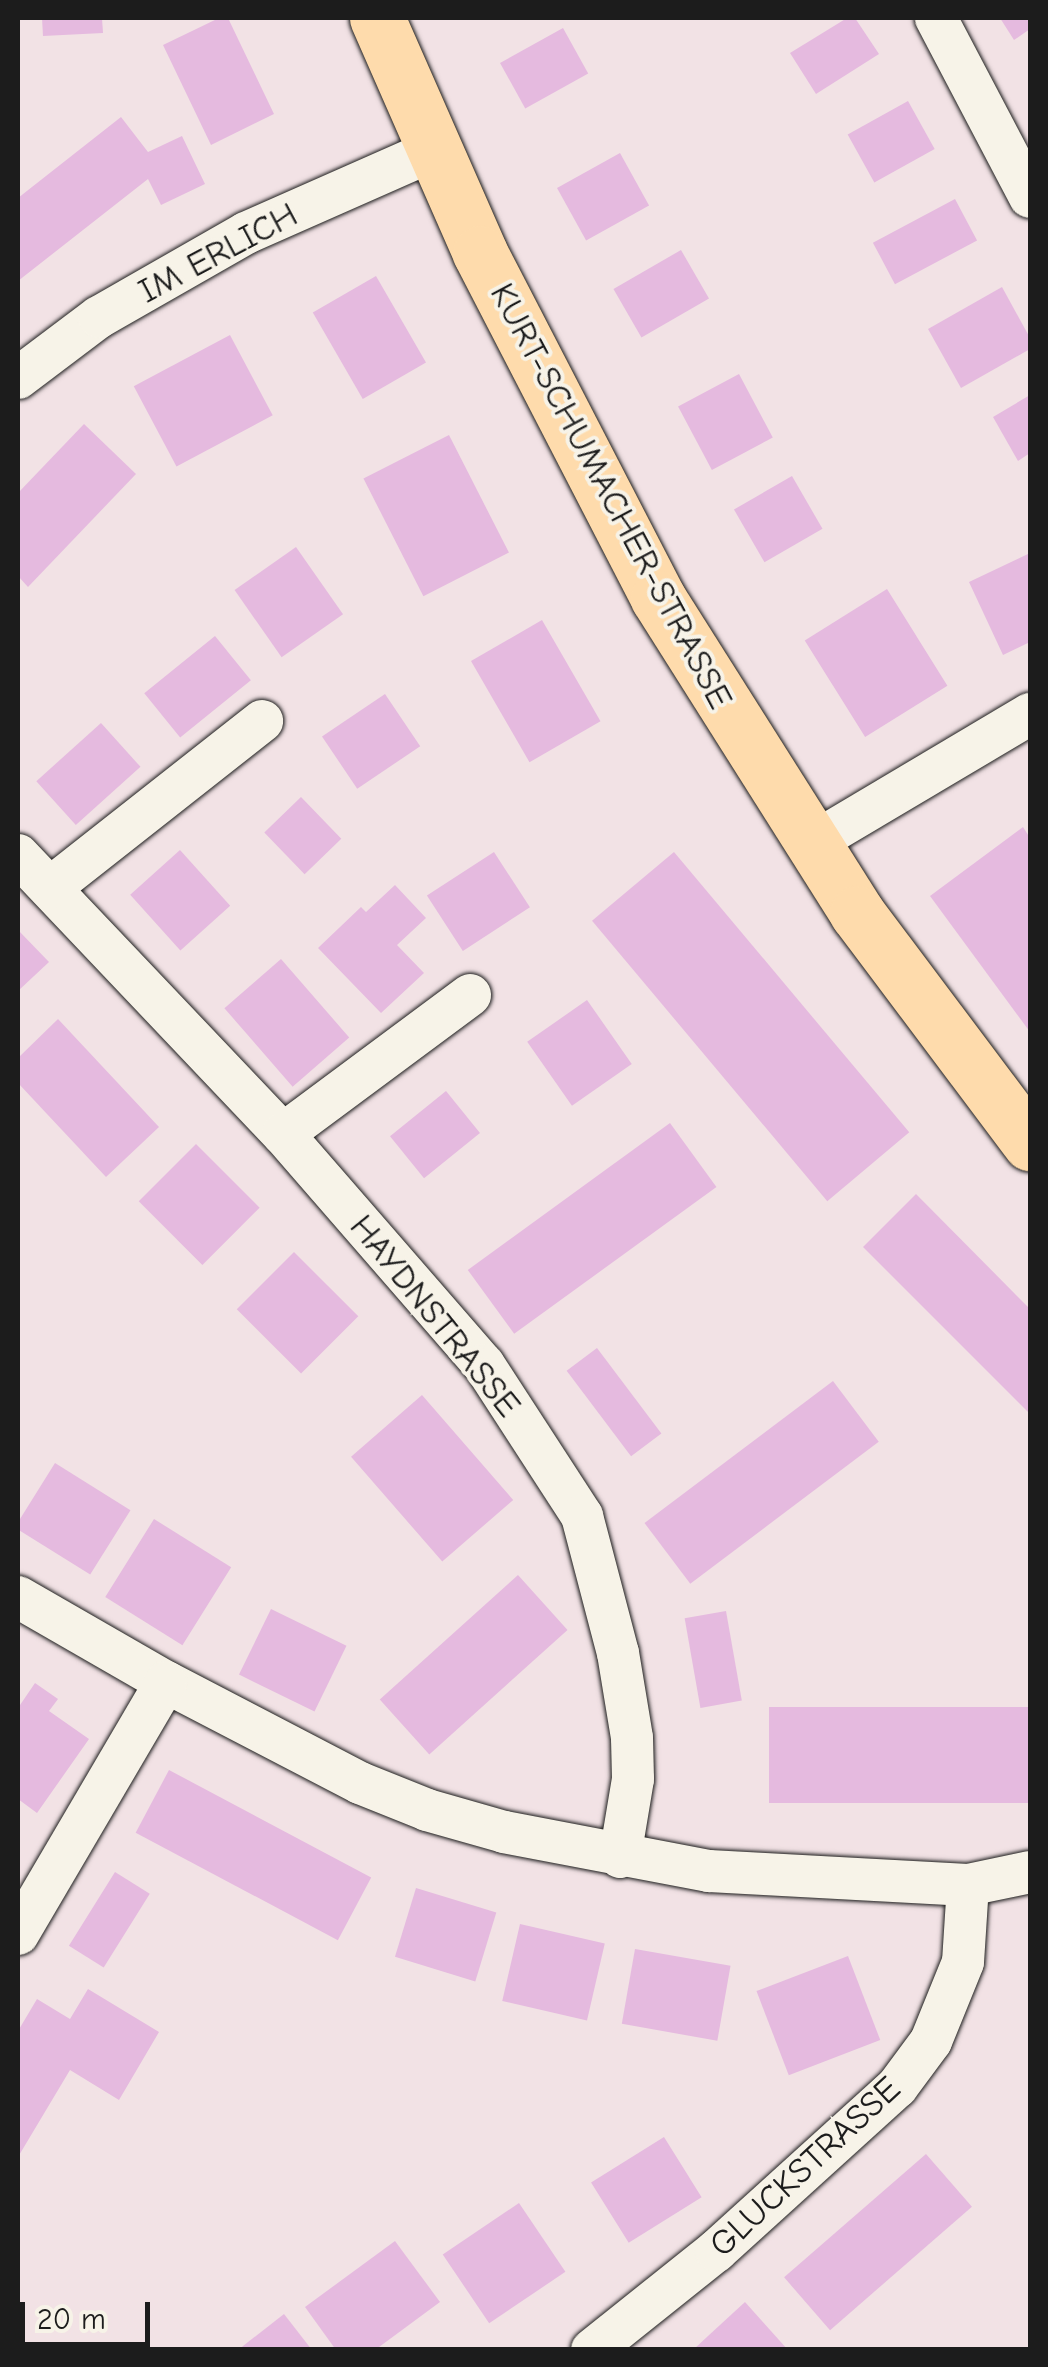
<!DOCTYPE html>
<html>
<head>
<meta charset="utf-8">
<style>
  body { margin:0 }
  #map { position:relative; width:1048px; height:2367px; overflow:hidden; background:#f2e2e5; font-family:"Comic Neue",sans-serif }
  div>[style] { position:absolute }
  .building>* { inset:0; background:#e5badf; transform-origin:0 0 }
  .roads { filter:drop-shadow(0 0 2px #1c1c1c) drop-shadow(0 0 2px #1c1c1c) }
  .minor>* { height:42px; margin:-21px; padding:0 21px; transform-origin:21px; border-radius:21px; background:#f7f3e8 }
  .major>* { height:55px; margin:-27.5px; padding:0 27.5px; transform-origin:27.5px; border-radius:27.5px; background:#fedbac }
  span { translate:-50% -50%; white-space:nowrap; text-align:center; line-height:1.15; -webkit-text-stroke:8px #f7f3e8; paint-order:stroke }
  .street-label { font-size:35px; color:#1c1c1c }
  .frame { position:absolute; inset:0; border:20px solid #1c1c1c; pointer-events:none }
  .scale { position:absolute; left:20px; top:2302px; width:130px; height:45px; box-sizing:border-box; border:5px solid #1c1c1c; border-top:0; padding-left:12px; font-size:30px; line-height:35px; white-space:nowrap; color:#1c1c1c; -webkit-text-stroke:8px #f7f3e8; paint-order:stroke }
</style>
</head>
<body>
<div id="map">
  <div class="building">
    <i style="clip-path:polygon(42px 18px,102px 18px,103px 33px,43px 36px)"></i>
    <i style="clip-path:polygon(219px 18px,228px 18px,274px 114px,211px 145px,163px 45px)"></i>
    <i style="clip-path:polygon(847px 18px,855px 18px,879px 54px,816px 94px,790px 53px)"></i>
    <i style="clip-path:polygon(1000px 18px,1030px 18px,1030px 29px,1014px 40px)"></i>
    <i style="left:563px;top:28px;width:52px;height:72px;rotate:61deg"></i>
    <i style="left:908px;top:101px;width:55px;height:69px;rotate:61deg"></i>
    <i style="clip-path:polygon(121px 117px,148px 152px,182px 136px,205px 184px,161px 205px,148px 179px,18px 281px,18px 198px)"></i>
    <i style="left:620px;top:153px;width:60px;height:72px;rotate:61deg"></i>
    <i style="left:955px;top:199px;width:47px;height:93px;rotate:62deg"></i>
    <i style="left:681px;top:250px;width:56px;height:78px;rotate:60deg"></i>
    <i style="left:376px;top:276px;width:100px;height:73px;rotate:60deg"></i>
    <i style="clip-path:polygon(1002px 287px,1030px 338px,1030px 349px,961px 388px,928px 329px)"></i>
    <i style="left:230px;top:335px;width:91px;height:109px;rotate:62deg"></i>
    <i style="left:739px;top:374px;width:72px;height:69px;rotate:62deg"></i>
    <i style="clip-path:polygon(1030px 395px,1030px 453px,1018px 461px,993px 417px)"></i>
    <i style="clip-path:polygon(84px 424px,136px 474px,28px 587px,18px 576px,18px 493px)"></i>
    <i style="left:449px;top:435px;width:132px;height:96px;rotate:63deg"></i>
    <i style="left:792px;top:476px;width:61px;height:67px;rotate:60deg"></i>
    <i style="left:296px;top:547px;width:82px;height:75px;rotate:55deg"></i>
    <i style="clip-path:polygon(1030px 553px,1030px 642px,1003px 655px,969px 582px)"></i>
    <i style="left:887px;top:589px;width:114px;height:97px;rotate:58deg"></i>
    <i style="left:542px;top:620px;width:117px;height:82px;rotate:60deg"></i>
    <i style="left:215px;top:636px;width:57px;height:91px;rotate:51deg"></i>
    <i style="left:385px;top:694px;width:63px;height:76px;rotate:56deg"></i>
    <i style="left:101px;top:723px;width:59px;height:87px;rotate:48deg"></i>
    <i style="left:301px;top:797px;width:58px;height:51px;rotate:46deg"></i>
    <i style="clip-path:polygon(1023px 827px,1030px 838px,1030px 1032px,930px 896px)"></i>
    <i style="left:180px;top:850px;width:75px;height:67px;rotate:48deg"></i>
    <i style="left:494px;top:852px;width:66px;height:80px;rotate:57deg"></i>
    <i style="left:674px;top:852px;width:366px;height:107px;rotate:50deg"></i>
    <i style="clip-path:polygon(395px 885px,426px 918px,397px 945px,424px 973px,381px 1013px,318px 948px,361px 907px,366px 912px)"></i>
    <i style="clip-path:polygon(18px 930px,49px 962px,18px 991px)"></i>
    <i style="left:281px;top:959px;width:104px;height:75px;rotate:49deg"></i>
    <i style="left:587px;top:1000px;width:78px;height:73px;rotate:55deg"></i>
    <i style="clip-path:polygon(58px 1019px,159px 1127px,106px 1177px,18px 1083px,18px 1058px)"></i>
    <i style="left:446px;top:1091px;width:54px;height:72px;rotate:51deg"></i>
    <i style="left:670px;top:1123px;width:79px;height:250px;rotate:54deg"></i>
    <i style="left:196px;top:1144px;width:90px;height:81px;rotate:45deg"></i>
    <i style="clip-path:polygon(916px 1194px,1030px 1309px,1030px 1414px,863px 1247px)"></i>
    <i style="left:294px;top:1252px;width:91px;height:81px;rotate:45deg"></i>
    <i style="left:597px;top:1348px;width:107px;height:38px;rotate:53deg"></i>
    <i style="left:833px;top:1381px;width:76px;height:236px;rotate:53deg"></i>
    <i style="left:422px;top:1395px;width:139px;height:94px;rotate:49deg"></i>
    <i style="left:55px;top:1463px;width:89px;height:76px;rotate:32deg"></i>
    <i style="left:154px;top:1519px;width:91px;height:92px;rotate:32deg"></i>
    <i style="left:518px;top:1575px;width:74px;height:186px;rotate:48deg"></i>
    <i style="left:271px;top:1609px;width:84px;height:73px;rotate:26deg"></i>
    <i style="left:726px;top:1611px;width:91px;height:42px;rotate:80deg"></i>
    <i style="clip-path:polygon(35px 1683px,58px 1699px,49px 1711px,89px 1739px,37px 1813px,18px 1799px,18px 1708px)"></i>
    <i style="left:1030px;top:1707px;width:96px;height:261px;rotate:90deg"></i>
    <i style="left:169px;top:1770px;width:229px;height:71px;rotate:28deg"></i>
    <i style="left:115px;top:1872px;width:41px;height:87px;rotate:32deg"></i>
    <i style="left:416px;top:1888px;width:84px;height:72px;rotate:17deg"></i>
    <i style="left:520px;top:1924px;width:87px;height:79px;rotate:13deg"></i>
    <i style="left:635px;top:1949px;width:97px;height:76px;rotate:10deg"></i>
    <i style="left:848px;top:1956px;width:90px;height:98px;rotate:69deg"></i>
    <i style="clip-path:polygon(88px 1989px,159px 2032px,119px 2100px,70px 2070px,18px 2157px,18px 2031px,37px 1999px,70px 2019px)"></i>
    <i style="left:664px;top:2137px;width:71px;height:86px;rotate:58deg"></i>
    <i style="left:926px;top:2154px;width:70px;height:188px;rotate:49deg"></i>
    <i style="left:519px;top:2203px;width:83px;height:92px;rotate:56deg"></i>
    <i style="clip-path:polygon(395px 2241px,440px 2302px,375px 2350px,336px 2350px,305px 2307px)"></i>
    <i style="clip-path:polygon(745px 2302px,788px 2350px,693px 2350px,708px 2336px)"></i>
    <i style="clip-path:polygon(284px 2314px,312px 2350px,239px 2350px,243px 2346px)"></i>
  </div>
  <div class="roads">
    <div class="minor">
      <i style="left:936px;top:18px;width:202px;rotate:62.3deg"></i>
      <i style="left:18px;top:378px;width:101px;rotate:-37deg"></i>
      <i style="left:99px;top:317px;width:169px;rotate:-29.7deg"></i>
      <i style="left:246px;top:233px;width:203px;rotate:-23.8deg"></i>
      <i style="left:811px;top:844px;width:255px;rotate:-30.7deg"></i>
      <i style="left:18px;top:855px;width:385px;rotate:46.5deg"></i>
      <i style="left:283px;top:1134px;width:306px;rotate:49deg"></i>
      <i style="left:484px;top:1365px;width:180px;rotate:57deg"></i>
      <i style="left:582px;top:1516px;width:142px;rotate:75.3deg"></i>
      <i style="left:618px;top:1653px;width:86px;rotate:80.6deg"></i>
      <i style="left:632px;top:1738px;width:41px;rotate:88.6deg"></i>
      <i style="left:633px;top:1779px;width:79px;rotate:99.5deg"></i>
      <i style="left:50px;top:888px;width:270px;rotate:-38.2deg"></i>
      <i style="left:283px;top:1134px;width:233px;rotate:-36.6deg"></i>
      <i style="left:18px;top:1597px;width:171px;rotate:29.9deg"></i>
      <i style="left:166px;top:1682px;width:219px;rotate:27.5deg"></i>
      <i style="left:360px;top:1783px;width:72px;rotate:21.9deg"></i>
      <i style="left:427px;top:1810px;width:80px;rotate:15.9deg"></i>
      <i style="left:504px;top:1832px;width:209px;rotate:10.8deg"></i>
      <i style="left:709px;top:1871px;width:259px;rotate:3.1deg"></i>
      <i style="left:968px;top:1885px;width:63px;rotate:-11.8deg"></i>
      <i style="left:18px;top:1934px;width:292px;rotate:-59.6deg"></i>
      <i style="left:592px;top:2350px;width:159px;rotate:-38.6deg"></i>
      <i style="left:716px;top:2251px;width:244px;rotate:-42.2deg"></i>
      <i style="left:897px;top:2087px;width:57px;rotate:-53.5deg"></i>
      <i style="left:931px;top:2041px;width:85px;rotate:-67.9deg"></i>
      <i style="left:963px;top:1962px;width:77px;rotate:-86.3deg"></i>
    </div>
    <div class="major">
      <i style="left:377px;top:18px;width:257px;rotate:66.3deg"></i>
      <i style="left:480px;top:253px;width:388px;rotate:62.7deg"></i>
      <i style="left:658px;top:598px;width:373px;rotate:57.7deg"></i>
      <i style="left:857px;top:913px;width:288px;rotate:53.1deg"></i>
    </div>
  </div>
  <div class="street-label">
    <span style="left:218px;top:253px;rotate:-28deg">IM ERLICH</span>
    <span style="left:611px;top:496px;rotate:62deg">KURT-SCHUMACHER-STRASSE</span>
    <span style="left:435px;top:1316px;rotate:51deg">HAYDNSTRASSE</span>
    <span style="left:805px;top:2167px;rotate:-43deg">GLUCKSTRASSE</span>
  </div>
  <div class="frame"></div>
  <div class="scale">20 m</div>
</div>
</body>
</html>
